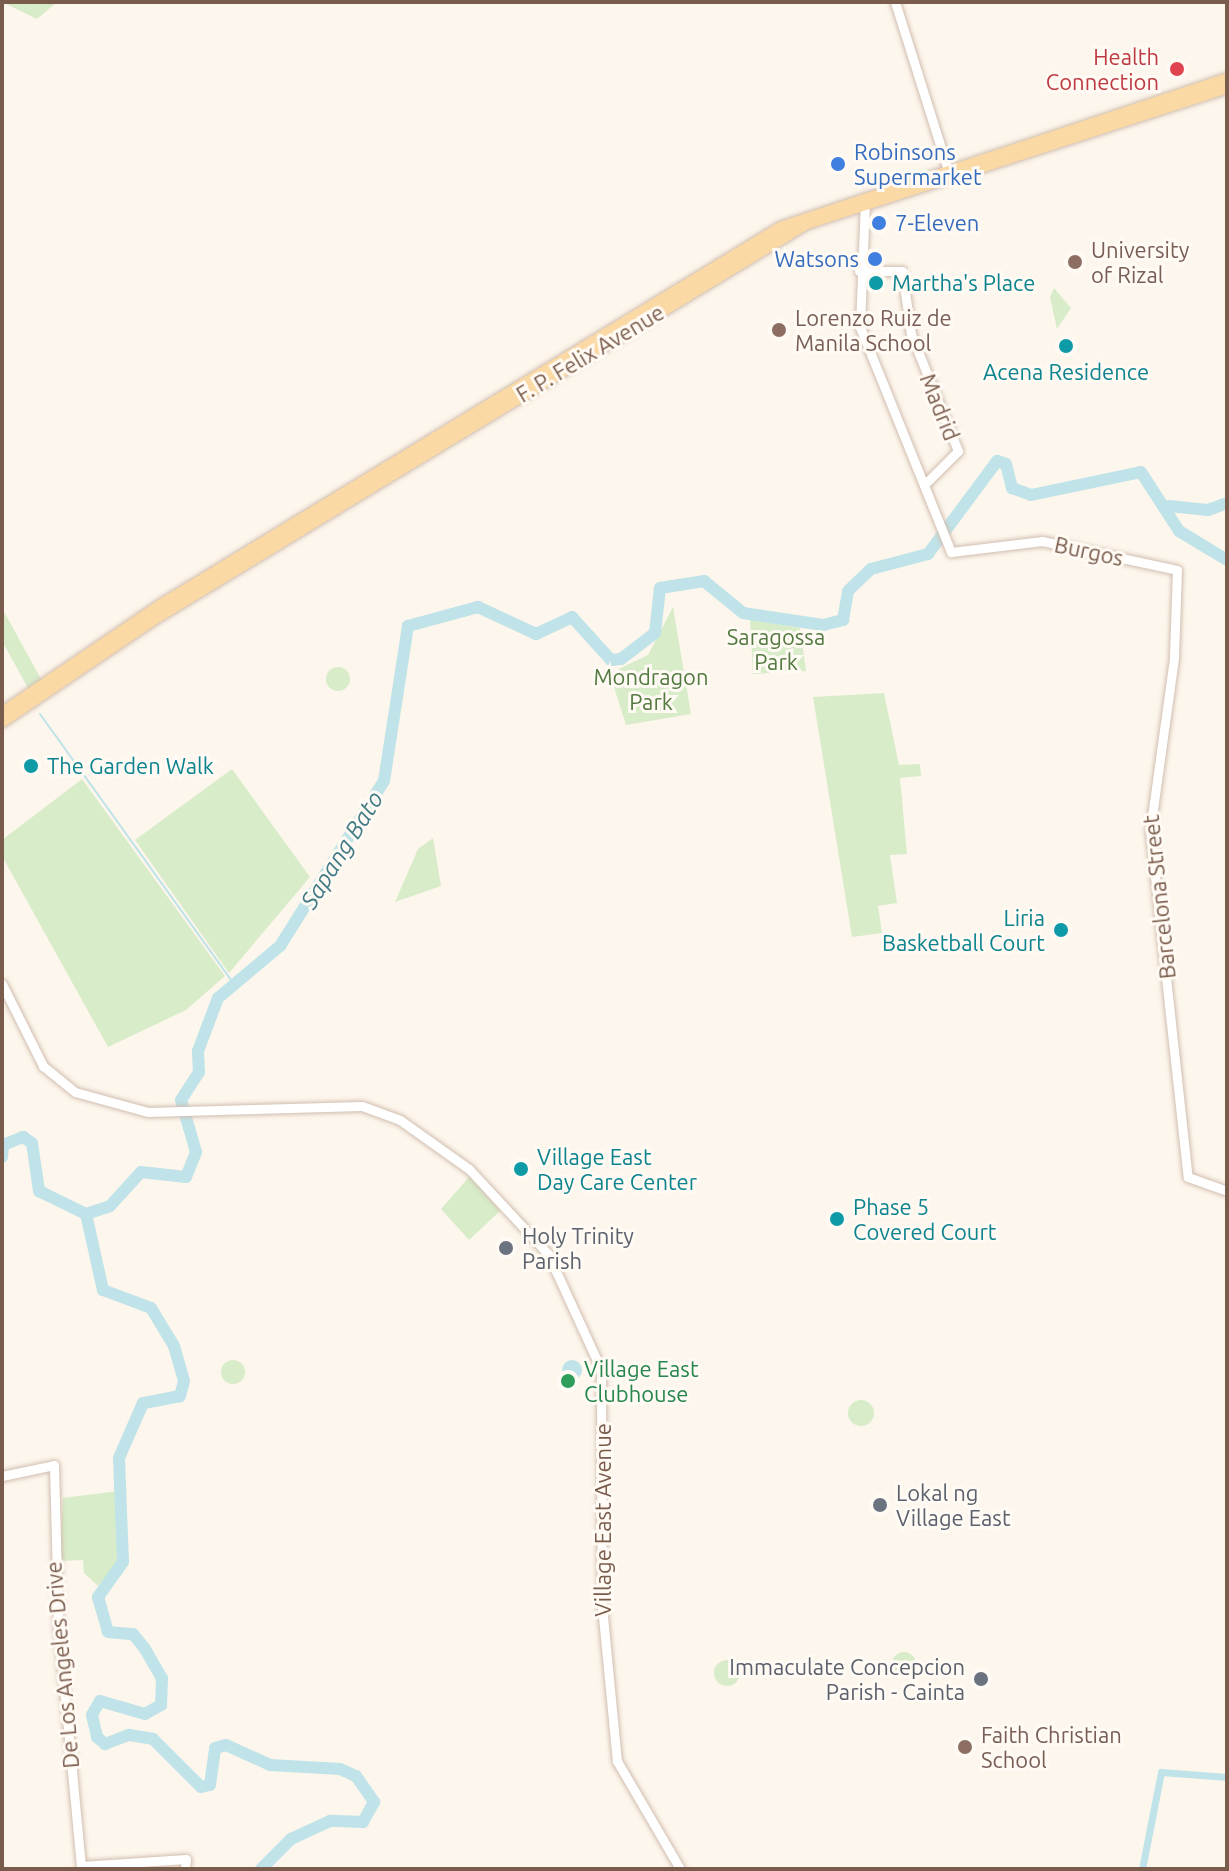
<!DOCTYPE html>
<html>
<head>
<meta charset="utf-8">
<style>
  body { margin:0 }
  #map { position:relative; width:1229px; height:1871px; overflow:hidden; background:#fdf6ec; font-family:Ubuntu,sans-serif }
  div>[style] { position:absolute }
  .green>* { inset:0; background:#d8ecc9 }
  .round { border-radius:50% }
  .water>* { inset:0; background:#bfe3e8 }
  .stream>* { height:2px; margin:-1px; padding:0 1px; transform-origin:1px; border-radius:1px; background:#bfe3e8 }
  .canal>* { height:7px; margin:-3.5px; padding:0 3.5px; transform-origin:3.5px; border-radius:3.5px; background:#bfe3e8 }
  .river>* { height:12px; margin:-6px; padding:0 6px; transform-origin:6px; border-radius:6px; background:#bfe3e8 }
  .roads { filter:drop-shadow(0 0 2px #d1beb0) drop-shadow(0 0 2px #d1beb0) }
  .minor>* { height:9px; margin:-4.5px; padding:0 4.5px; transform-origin:4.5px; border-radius:4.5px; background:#fff }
  .major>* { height:11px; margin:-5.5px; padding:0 5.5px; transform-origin:5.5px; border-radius:5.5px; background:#fbd9a5 }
  .dots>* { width:22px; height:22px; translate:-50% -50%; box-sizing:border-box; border:4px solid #fffaf3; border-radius:50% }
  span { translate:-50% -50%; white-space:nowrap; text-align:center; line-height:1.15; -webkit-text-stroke:6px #fffaf3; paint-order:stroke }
  .health-label { font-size:22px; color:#be3a42 }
  .right { translate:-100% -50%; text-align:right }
  .shop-label { font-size:22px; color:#366cbe }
  .left { translate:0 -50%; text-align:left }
  .education-label { font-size:22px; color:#785e54 }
  .culture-label { font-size:22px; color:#0d838f }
  .street-label { font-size:22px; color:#7a5c4d }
  .park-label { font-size:22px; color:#537a41 }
  .worship-label { font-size:22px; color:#5b616d }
  .leisure-label { font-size:22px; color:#27864d }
  .water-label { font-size:24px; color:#437c86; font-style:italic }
  .frame { position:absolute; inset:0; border:4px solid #7a5c4d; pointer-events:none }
</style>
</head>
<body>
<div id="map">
  <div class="green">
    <i style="clip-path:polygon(2px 2px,57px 2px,37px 19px)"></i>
    <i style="clip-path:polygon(1054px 288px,1071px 308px,1057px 329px,1050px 297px)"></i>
    <i style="clip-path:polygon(673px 607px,691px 714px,626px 725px,613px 684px,619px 669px,648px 655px)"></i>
    <i style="clip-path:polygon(2px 608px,41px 679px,28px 688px,2px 641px)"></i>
    <i style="clip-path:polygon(750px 619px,800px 628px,806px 671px,753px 674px)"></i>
    <i class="round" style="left:326px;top:667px;width:24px;height:24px"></i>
    <i style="clip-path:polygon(884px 693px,899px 765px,920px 764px,921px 776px,900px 778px,907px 854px,890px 855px,897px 903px,878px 906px,882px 933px,852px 937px,813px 697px)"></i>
    <i style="clip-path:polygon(232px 769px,310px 877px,229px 973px,135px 840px)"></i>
    <i style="clip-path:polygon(82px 779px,225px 976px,186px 1010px,108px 1047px,2px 856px,2px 840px)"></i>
    <i style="clip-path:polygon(433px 838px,441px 886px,395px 902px,418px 849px)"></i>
    <i style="clip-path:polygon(470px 1176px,500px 1211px,469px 1240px,441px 1209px)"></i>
    <i class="round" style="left:221px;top:1360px;width:24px;height:24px"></i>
    <i class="round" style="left:848px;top:1400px;width:26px;height:26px"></i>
    <i style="clip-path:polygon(118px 1491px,117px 1563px,98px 1586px,84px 1573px,83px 1560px,60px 1561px,63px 1498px)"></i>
    <i class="round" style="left:892px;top:1652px;width:24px;height:24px"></i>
    <i class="round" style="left:714px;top:1660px;width:26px;height:26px"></i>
  </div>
  <div class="water">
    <i class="round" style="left:562px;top:1360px;width:20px;height:20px"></i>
  </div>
  <div class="stream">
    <i style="left:40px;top:714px;width:332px;rotate:54.3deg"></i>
  </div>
  <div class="canal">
    <i style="left:1142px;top:1869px;width:99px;rotate:-78.9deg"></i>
    <i style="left:1161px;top:1772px;width:66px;rotate:4.3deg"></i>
  </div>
  <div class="river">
    <i style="left:1169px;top:506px;width:39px;rotate:6deg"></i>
    <i style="left:1208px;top:510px;width:20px;rotate:-20deg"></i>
    <i style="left:2px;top:1157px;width:12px;rotate:-85deg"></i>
    <i style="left:3px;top:1145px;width:22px;rotate:-22deg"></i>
    <i style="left:23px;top:1137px;width:11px;rotate:34deg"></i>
    <i style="left:32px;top:1143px;width:49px;rotate:81.7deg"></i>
    <i style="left:39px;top:1191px;width:52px;rotate:26.1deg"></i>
    <i style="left:86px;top:1214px;width:25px;rotate:-18deg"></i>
    <i style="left:110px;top:1206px;width:46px;rotate:-47.6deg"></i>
    <i style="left:141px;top:1172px;width:45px;rotate:6.3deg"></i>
    <i style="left:186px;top:1177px;width:27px;rotate:-68deg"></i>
    <i style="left:196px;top:1152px;width:54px;rotate:-106.1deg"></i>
    <i style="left:181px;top:1100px;width:33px;rotate:-57deg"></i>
    <i style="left:199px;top:1072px;width:21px;rotate:-93deg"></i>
    <i style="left:198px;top:1051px;width:57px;rotate:-69.3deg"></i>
    <i style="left:218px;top:998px;width:81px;rotate:-40deg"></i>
    <i style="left:280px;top:946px;width:195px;rotate:-57.8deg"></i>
    <i style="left:384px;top:781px;width:157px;rotate:-81.2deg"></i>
    <i style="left:408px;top:626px;width:73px;rotate:-15.2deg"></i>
    <i style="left:478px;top:607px;width:64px;rotate:25deg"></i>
    <i style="left:536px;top:634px;width:40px;rotate:-25deg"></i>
    <i style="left:572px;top:617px;width:58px;rotate:47.8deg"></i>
    <i style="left:611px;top:660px;width:10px;rotate:-6deg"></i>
    <i style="left:621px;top:659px;width:43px;rotate:-37.4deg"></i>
    <i style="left:655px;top:633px;width:45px;rotate:-83.7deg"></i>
    <i style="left:660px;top:588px;width:45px;rotate:-9deg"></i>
    <i style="left:704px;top:581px;width:50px;rotate:39.4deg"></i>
    <i style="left:743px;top:613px;width:81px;rotate:8.5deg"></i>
    <i style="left:823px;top:625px;width:21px;rotate:-14deg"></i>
    <i style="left:843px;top:620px;width:29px;rotate:-80deg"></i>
    <i style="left:848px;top:591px;width:32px;rotate:-44deg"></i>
    <i style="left:871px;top:569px;width:59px;rotate:-14.7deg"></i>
    <i style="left:928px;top:554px;width:116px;rotate:-53.4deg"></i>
    <i style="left:997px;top:461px;width:9px;rotate:18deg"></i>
    <i style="left:1006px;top:464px;width:25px;rotate:76deg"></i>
    <i style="left:1012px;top:488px;width:20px;rotate:20deg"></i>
    <i style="left:1031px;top:495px;width:112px;rotate:-11.8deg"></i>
    <i style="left:1141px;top:472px;width:70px;rotate:57.2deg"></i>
    <i style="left:1179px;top:531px;width:56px;rotate:31.1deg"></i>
    <i style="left:86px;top:1214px;width:78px;rotate:77.4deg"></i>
    <i style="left:103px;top:1290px;width:51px;rotate:20.6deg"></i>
    <i style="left:151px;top:1308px;width:44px;rotate:58.8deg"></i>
    <i style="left:174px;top:1346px;width:36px;rotate:74deg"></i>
    <i style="left:184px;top:1381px;width:16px;rotate:105deg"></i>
    <i style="left:180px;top:1396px;width:38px;rotate:169deg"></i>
    <i style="left:143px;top:1403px;width:60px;rotate:113.6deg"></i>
    <i style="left:119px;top:1458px;width:104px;rotate:87.8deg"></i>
    <i style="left:123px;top:1562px;width:43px;rotate:125.5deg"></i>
    <i style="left:98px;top:1597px;width:36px;rotate:74deg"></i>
    <i style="left:108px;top:1632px;width:25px;rotate:5deg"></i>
    <i style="left:133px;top:1634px;width:19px;rotate:51deg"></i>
    <i style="left:145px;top:1649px;width:34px;rotate:60deg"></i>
    <i style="left:162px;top:1678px;width:27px;rotate:92deg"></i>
    <i style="left:161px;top:1705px;width:18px;rotate:151deg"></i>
    <i style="left:145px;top:1714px;width:47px;rotate:-163.9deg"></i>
    <i style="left:100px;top:1701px;width:16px;rotate:120deg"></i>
    <i style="left:92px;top:1715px;width:23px;rotate:77deg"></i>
    <i style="left:97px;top:1737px;width:11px;rotate:41deg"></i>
    <i style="left:105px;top:1744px;width:26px;rotate:-21deg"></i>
    <i style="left:129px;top:1735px;width:24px;rotate:9deg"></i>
    <i style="left:153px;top:1739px;width:68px;rotate:45deg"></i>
    <i style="left:201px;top:1787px;width:9px;rotate:-13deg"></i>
    <i style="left:210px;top:1785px;width:37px;rotate:-82deg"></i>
    <i style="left:215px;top:1748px;width:11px;rotate:-15deg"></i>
    <i style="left:226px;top:1745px;width:48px;rotate:24.4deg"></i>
    <i style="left:270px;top:1765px;width:70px;rotate:3.3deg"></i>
    <i style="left:340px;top:1769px;width:17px;rotate:24deg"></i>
    <i style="left:356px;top:1776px;width:32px;rotate:55deg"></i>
    <i style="left:374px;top:1802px;width:23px;rotate:119deg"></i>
    <i style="left:363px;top:1822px;width:33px;rotate:-178deg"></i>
    <i style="left:330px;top:1821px;width:43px;rotate:155.2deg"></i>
    <i style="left:291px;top:1839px;width:42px;rotate:135deg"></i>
  </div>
  <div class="roads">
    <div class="minor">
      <i style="left:895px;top:2px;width:173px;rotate:72.5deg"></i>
      <i style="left:865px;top:201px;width:126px;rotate:92.3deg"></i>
      <i style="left:860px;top:327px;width:243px;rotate:68deg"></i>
      <i style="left:951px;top:552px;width:92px;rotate:-6.9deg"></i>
      <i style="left:1042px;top:541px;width:138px;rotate:12.1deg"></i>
      <i style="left:1177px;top:570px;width:88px;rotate:92deg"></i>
      <i style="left:1174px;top:658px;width:174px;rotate:97.9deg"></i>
      <i style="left:1150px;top:830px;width:349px;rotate:83.8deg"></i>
      <i style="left:1188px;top:1177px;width:41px;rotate:19.7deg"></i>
      <i style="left:859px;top:271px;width:43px"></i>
      <i style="left:902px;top:271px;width:64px;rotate:81.9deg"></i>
      <i style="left:911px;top:334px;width:126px;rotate:68.1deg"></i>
      <i style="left:958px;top:451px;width:48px;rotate:135deg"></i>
      <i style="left:2px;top:984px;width:92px;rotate:63.4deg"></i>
      <i style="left:43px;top:1066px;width:41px;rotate:39.1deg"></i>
      <i style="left:75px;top:1092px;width:76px;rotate:15.3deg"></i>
      <i style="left:148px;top:1112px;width:214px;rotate:-1.6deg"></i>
      <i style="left:362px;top:1106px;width:40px;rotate:20.2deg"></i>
      <i style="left:400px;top:1120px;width:85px;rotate:35.4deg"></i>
      <i style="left:469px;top:1169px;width:116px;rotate:47.1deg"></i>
      <i style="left:548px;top:1254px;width:127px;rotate:65.3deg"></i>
      <i style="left:601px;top:1369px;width:237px;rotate:89.8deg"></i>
      <i style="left:602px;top:1606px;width:156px;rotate:84.5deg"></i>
      <i style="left:617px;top:1761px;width:125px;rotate:59.7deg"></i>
      <i style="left:2px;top:1476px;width:53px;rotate:-11.9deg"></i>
      <i style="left:54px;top:1465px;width:158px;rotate:88.5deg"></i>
      <i style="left:58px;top:1623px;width:244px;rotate:84.6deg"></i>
      <i style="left:81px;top:1866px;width:105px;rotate:-3.8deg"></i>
      <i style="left:186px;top:1859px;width:10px;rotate:96deg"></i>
    </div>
    <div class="major">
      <i style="left:2px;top:712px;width:192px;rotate:-34.2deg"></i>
      <i style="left:161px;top:604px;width:725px;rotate:-31.34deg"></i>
      <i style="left:780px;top:227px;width:471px;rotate:-18.4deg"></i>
      <i style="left:2px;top:721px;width:182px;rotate:-34deg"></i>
      <i style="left:153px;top:619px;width:764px;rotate:-31.23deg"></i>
      <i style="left:806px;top:223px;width:442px;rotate:-17.9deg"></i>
    </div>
  </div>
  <div class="dots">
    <i style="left:1177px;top:69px;background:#e0444e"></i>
    <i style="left:838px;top:164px;background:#3f7fe0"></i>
    <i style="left:879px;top:223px;background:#3f7fe0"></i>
    <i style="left:875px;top:259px;background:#3f7fe0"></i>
    <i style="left:1075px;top:262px;background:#8d6e63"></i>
    <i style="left:876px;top:283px;background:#0f9aa8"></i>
    <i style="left:779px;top:330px;background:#8d6e63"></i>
    <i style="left:1066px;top:346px;background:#0f9aa8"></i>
    <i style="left:31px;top:766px;background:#0f9aa8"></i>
    <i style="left:1061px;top:930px;background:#0f9aa8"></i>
    <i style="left:521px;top:1169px;background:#0f9aa8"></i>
    <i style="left:837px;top:1219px;background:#0f9aa8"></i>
    <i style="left:506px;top:1248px;background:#6b7280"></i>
    <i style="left:568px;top:1381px;background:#2e9e5b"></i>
    <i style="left:880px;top:1505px;background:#6b7280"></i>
    <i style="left:981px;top:1679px;background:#6b7280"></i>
    <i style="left:965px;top:1747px;background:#8d6e63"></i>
  </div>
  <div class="health-label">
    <span class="right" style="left:1159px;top:69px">Health<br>Connection</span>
  </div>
  <div class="shop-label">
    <span class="left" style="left:854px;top:164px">Robinsons<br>Supermarket</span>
    <span class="left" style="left:895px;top:223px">7-Eleven</span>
    <span class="right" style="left:859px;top:259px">Watsons</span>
  </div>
  <div class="education-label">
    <span class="left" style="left:1091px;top:262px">University<br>of Rizal</span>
    <span class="left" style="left:795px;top:330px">Lorenzo Ruiz de<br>Manila School</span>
    <span class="left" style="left:981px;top:1747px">Faith Christian<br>School</span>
  </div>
  <div class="culture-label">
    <span class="left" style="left:892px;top:283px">Martha's Place</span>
    <span style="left:1066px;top:372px">Acena Residence</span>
    <span class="left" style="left:47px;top:766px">The Garden Walk</span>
    <span class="right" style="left:1045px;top:930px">Liria<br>Basketball Court</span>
    <span class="left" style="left:537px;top:1169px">Village East<br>Day Care Center</span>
    <span class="left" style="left:853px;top:1219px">Phase 5<br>Covered Court</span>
  </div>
  <div class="street-label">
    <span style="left:590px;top:353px;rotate:-31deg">F. P. Felix Avenue</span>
    <span style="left:940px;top:407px;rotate:68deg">Madrid</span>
    <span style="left:1089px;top:551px;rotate:12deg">Burgos</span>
    <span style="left:1159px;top:897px;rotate:-96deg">Barcelona Street</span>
    <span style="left:603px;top:1520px;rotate:-90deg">Village East Avenue</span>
    <span style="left:62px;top:1665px;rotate:-95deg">De Los Angeles Drive</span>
  </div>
  <div class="park-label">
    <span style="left:776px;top:649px">Saragossa<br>Park</span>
    <span style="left:651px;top:689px">Mondragon<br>Park</span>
  </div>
  <div class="worship-label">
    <span class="left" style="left:522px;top:1248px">Holy Trinity<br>Parish</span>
    <span class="left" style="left:896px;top:1505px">Lokal ng<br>Village East</span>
    <span class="right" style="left:965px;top:1679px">Immaculate Concepcion<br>Parish - Cainta</span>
  </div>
  <div class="leisure-label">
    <span class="left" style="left:584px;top:1381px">Village East<br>Clubhouse</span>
  </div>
  <div class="water-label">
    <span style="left:342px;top:850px;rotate:-58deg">Sapang Bato</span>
  </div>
  <div class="frame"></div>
</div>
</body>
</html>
